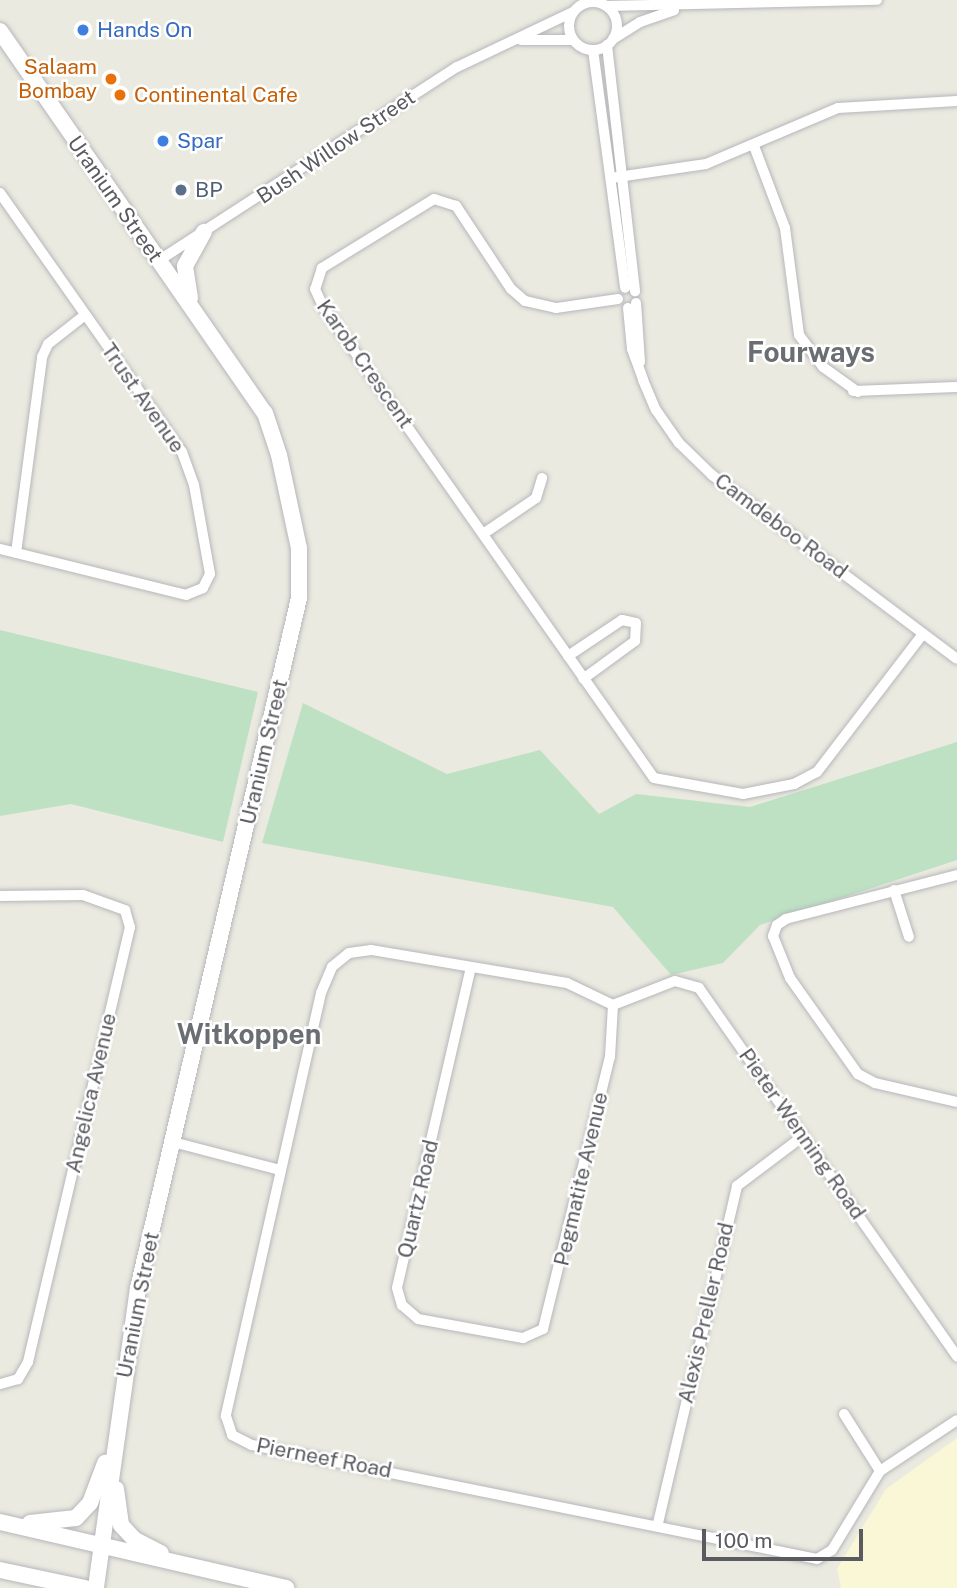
<!DOCTYPE html>
<html>
<head>
<meta charset="utf-8">
<style>
  body { margin:0 }
  #map { position:relative; width:957px; height:1588px; overflow:hidden; background:#ebeae0; font-family:"Public Sans",sans-serif }
  div>[style] { position:absolute }
  .commercial>* { inset:0; background:#faf7d6 }
  .green>* { inset:0; background:#bee1c3 }
  .roads { filter:drop-shadow(0 0 2px #b6b7bc) drop-shadow(0 0 2px #b6b7bc) }
  .street>* { height:10px; margin:-5px; padding:0 5px; transform-origin:5px; border-radius:5px; background:#fff }
  .street>.ring { margin:-5px; padding:0; box-sizing:content-box; background:none; border:10px solid #fff; border-radius:50% }
  .secondary>* { height:16px; margin:-8px; padding:0 8px; transform-origin:8px; border-radius:8px; background:#fff }
  .dots>* { width:19px; height:19px; translate:-50% -50%; box-sizing:border-box; border:4px solid #fff; border-radius:50% }
  span { translate:-50% -50%; white-space:nowrap; text-align:center; line-height:1.15; -webkit-text-stroke:5px #fff; paint-order:stroke }
  .shop-label { font-size:21px; color:#366cbe }
  .left { translate:0 -50%; text-align:left }
  .food-label { font-size:21px; color:#c56008 }
  .right { translate:-100% -50%; text-align:right }
  .street-label { font-size:21px; color:#595b60 }
  .service-label { font-size:21px; color:#4e5e75 }
  .district-label { font-size:28px; color:#6a6d72; font-weight:700 }
  .scale { position:absolute; left:702px; top:1529px; width:161px; height:32px; box-sizing:border-box; border:4px solid #595b60; border-top:0; padding-left:9px; font-size:21px; line-height:24px; white-space:nowrap; color:#595b60; -webkit-text-stroke:5px #fff; paint-order:stroke }
</style>
</head>
<body>
<div id="map">
  <div class="commercial">
    <i style="clip-path:polygon(957px 1438px,957px 1588px,841px 1588px,837px 1569px,886px 1489px)"></i>
  </div>
  <div class="green">
    <i style="clip-path:polygon(0 630px,258px 692px,223px 842px,71px 804px,0 816px)"></i>
    <i style="clip-path:polygon(303px 703px,447px 774px,540px 750px,599px 814px,636px 794px,750px 807px,957px 742px,957px 860px,760px 925px,723px 963px,671px 975px,613px 907px,262px 843px)"></i>
  </div>
  <div class="roads">
    <div class="street">
      <i class="ring" style="left:569px;top:2px;width:38px;height:38px"></i>
      <i style="left:607px;top:6px;width:270px;rotate:-1.3deg"></i>
      <i style="left:613px;top:39px;width:32px;rotate:-32deg"></i>
      <i style="left:640px;top:22px;width:36px;rotate:-19deg"></i>
      <i style="left:521px;top:40px;width:52px"></i>
      <i style="left:607px;top:45px;width:248px;rotate:83.5deg"></i>
      <i style="left:593px;top:50px;width:240px;rotate:82.3deg"></i>
      <i style="left:754px;top:146px;width:88px;rotate:69.3deg"></i>
      <i style="left:785px;top:228px;width:108px;rotate:82.5deg"></i>
      <i style="left:799px;top:335px;width:40px;rotate:53deg"></i>
      <i style="left:823px;top:367px;width:43px;rotate:35.5deg"></i>
      <i style="left:611px;top:178px;width:96px;rotate:-8.4deg"></i>
      <i style="left:706px;top:164px;width:143px;rotate:-23deg"></i>
      <i style="left:838px;top:108px;width:119px;rotate:-3.4deg"></i>
      <i style="left:0;top:193px;width:317px;rotate:54.9deg"></i>
      <i style="left:182px;top:452px;width:35px;rotate:70deg"></i>
      <i style="left:194px;top:485px;width:90px;rotate:79.8deg"></i>
      <i style="left:210px;top:574px;width:16px;rotate:117deg"></i>
      <i style="left:203px;top:588px;width:18px;rotate:158deg"></i>
      <i style="left:186px;top:595px;width:192px;rotate:-166.1deg"></i>
      <i style="left:158px;top:261px;width:356px;rotate:-33deg"></i>
      <i style="left:457px;top:67px;width:128px;rotate:-25.4deg"></i>
      <i style="left:618px;top:299px;width:63px;rotate:171.7deg"></i>
      <i style="left:556px;top:308px;width:32px;rotate:-167deg"></i>
      <i style="left:525px;top:301px;width:18px;rotate:-139deg"></i>
      <i style="left:511px;top:289px;width:100px;rotate:-123.5deg"></i>
      <i style="left:456px;top:206px;width:23px;rotate:-162deg"></i>
      <i style="left:434px;top:199px;width:132px;rotate:148.4deg"></i>
      <i style="left:322px;top:268px;width:22px;rotate:108deg"></i>
      <i style="left:315px;top:289px;width:21px;rotate:65deg"></i>
      <i style="left:324px;top:308px;width:574px;rotate:54.93deg"></i>
      <i style="left:654px;top:778px;width:90px;rotate:10.2deg"></i>
      <i style="left:743px;top:794px;width:52px;rotate:-11.1deg"></i>
      <i style="left:794px;top:784px;width:26px;rotate:-28deg"></i>
      <i style="left:817px;top:772px;width:174px;rotate:-52.5deg"></i>
      <i style="left:636px;top:303px;width:59px;rotate:86.1deg"></i>
      <i style="left:628px;top:308px;width:41px;rotate:84.4deg"></i>
      <i style="left:632px;top:349px;width:33px;rotate:70deg"></i>
      <i style="left:643px;top:380px;width:33px;rotate:67deg"></i>
      <i style="left:656px;top:410px;width:40px;rotate:55.1deg"></i>
      <i style="left:679px;top:443px;width:46px;rotate:44.1deg"></i>
      <i style="left:712px;top:475px;width:306px;rotate:36.9deg"></i>
      <i style="left:853px;top:391px;width:104px;rotate:-2.2deg"></i>
      <i style="left:483px;top:534px;width:64px;rotate:-34.2deg"></i>
      <i style="left:536px;top:498px;width:21px;rotate:-73deg"></i>
      <i style="left:16px;top:553px;width:198px;rotate:-82.4deg"></i>
      <i style="left:42px;top:357px;width:14px;rotate:-65deg"></i>
      <i style="left:48px;top:344px;width:47px;rotate:-38.1deg"></i>
      <i style="left:568px;top:656px;width:65px;rotate:-33.7deg"></i>
      <i style="left:622px;top:620px;width:14px;rotate:12deg"></i>
      <i style="left:636px;top:623px;width:18px;rotate:93deg"></i>
      <i style="left:635px;top:641px;width:64px;rotate:143.8deg"></i>
      <i style="left:957px;top:875px;width:177px;rotate:165.6deg"></i>
      <i style="left:786px;top:919px;width:11px;rotate:146deg"></i>
      <i style="left:777px;top:925px;width:12px;rotate:110deg"></i>
      <i style="left:773px;top:936px;width:45px;rotate:68deg"></i>
      <i style="left:790px;top:978px;width:118px;rotate:54.7deg"></i>
      <i style="left:858px;top:1074px;width:19px;rotate:28deg"></i>
      <i style="left:875px;top:1083px;width:84px;rotate:13deg"></i>
      <i style="left:894px;top:890px;width:49px;rotate:72.3deg"></i>
      <i style="left:0;top:896px;width:83px;rotate:-0.7deg"></i>
      <i style="left:83px;top:895px;width:45px;rotate:19.7deg"></i>
      <i style="left:125px;top:910px;width:18px;rotate:74deg"></i>
      <i style="left:130px;top:927px;width:447px;rotate:103.2deg"></i>
      <i style="left:28px;top:1362px;width:20px;rotate:120deg"></i>
      <i style="left:18px;top:1379px;width:19px;rotate:164deg"></i>
      <i style="left:471px;top:967px;width:329px;rotate:103deg"></i>
      <i style="left:397px;top:1288px;width:18px;rotate:74deg"></i>
      <i style="left:402px;top:1305px;width:21px;rotate:41deg"></i>
      <i style="left:418px;top:1319px;width:107px;rotate:10.3deg"></i>
      <i style="left:523px;top:1338px;width:22px;rotate:-24deg"></i>
      <i style="left:543px;top:1329px;width:280px;rotate:-76.2deg"></i>
      <i style="left:610px;top:1057px;width:52px;rotate:-86.7deg"></i>
      <i style="left:613px;top:1005px;width:51px;rotate:-154.4deg"></i>
      <i style="left:567px;top:983px;width:199px;rotate:-170.4deg"></i>
      <i style="left:371px;top:950px;width:22px;rotate:172deg"></i>
      <i style="left:349px;top:953px;width:22px;rotate:141deg"></i>
      <i style="left:332px;top:967px;width:28px;rotate:113deg"></i>
      <i style="left:321px;top:993px;width:434px;rotate:102.7deg"></i>
      <i style="left:226px;top:1416px;width:20px;rotate:72deg"></i>
      <i style="left:232px;top:1435px;width:22px;rotate:27deg"></i>
      <i style="left:252px;top:1445px;width:576px;rotate:11.41deg"></i>
      <i style="left:817px;top:1559px;width:17px;rotate:-31deg"></i>
      <i style="left:832px;top:1550px;width:92px;rotate:-58.7deg"></i>
      <i style="left:880px;top:1471px;width:92px;rotate:-33.5deg"></i>
      <i style="left:613px;top:1005px;width:66px;rotate:-21.2deg"></i>
      <i style="left:675px;top:981px;width:25px;rotate:16deg"></i>
      <i style="left:699px;top:988px;width:450px;rotate:55deg"></i>
      <i style="left:173px;top:1142px;width:111px;rotate:14.7deg"></i>
      <i style="left:844px;top:1414px;width:67px;rotate:57.7deg"></i>
      <i style="left:658px;top:1523px;width:346px;rotate:-76.8deg"></i>
      <i style="left:737px;top:1186px;width:83px;rotate:-37.1deg"></i>
    </div>
    <div class="secondary">
      <i style="left:0;top:31px;width:465px;rotate:55.3deg"></i>
      <i style="left:265px;top:413px;width:44px;rotate:71.6deg"></i>
      <i style="left:279px;top:455px;width:95px;rotate:77.9deg"></i>
      <i style="left:299px;top:548px;width:50px;rotate:90deg"></i>
      <i style="left:299px;top:598px;width:709px;rotate:103.13deg"></i>
      <i style="left:138px;top:1288px;width:303px;rotate:98deg"></i>
      <i style="left:190px;top:298px;width:32px;rotate:-99deg"></i>
      <i style="left:185px;top:266px;width:39px;rotate:-61deg"></i>
      <i style="left:116px;top:1489px;width:36px;rotate:82deg"></i>
      <i style="left:121px;top:1525px;width:21px;rotate:47deg"></i>
      <i style="left:135px;top:1540px;width:29px;rotate:27deg"></i>
      <i style="left:0;top:1522px;width:294px;rotate:13deg"></i>
      <i style="left:30px;top:1523px;width:46px;rotate:-6.2deg"></i>
      <i style="left:76px;top:1518px;width:21px;rotate:-47deg"></i>
      <i style="left:90px;top:1503px;width:43px;rotate:-69.4deg"></i>
      <i style="left:0;top:1570px;width:87px;rotate:12deg"></i>
    </div>
  </div>
  <div class="dots">
    <i style="left:83px;top:30px;background:#3f7fe0"></i>
    <i style="left:111px;top:79px;background:#e8710a"></i>
    <i style="left:120px;top:95px;background:#e8710a"></i>
    <i style="left:163px;top:141px;background:#3f7fe0"></i>
    <i style="left:181px;top:190px;background:#5c6f8a"></i>
  </div>
  <div class="shop-label">
    <span class="left" style="left:97px;top:30px">Hands On</span>
    <span class="left" style="left:177px;top:141px">Spar</span>
  </div>
  <div class="food-label">
    <span class="right" style="left:97px;top:79px">Salaam<br>Bombay</span>
    <span class="left" style="left:134px;top:95px">Continental Cafe</span>
  </div>
  <div class="street-label">
    <span style="left:336px;top:147px;rotate:-34deg">Bush Willow Street</span>
    <span style="left:115px;top:199px;rotate:55deg">Uranium Street</span>
    <span style="left:365px;top:364px;rotate:55deg">Karob Crescent</span>
    <span style="left:143px;top:398px;rotate:55deg">Trust Avenue</span>
    <span style="left:781px;top:526px;rotate:37deg">Camdeboo Road</span>
    <span style="left:264px;top:752px;rotate:-77deg">Uranium Street</span>
    <span style="left:91px;top:1093px;rotate:-77deg">Angelica Avenue</span>
    <span style="left:802px;top:1134px;rotate:55deg">Pieter Wenning Road</span>
    <span style="left:581px;top:1179px;rotate:-77deg">Pegmatite Avenue</span>
    <span style="left:418px;top:1199px;rotate:-77deg">Quartz Road</span>
    <span style="left:138px;top:1305px;rotate:-79deg">Uranium Street</span>
    <span style="left:706px;top:1313px;rotate:-77deg">Alexis Preller Road</span>
    <span style="left:324px;top:1458px;rotate:11deg">Pierneef Road</span>
  </div>
  <div class="service-label">
    <span class="left" style="left:195px;top:190px">BP</span>
  </div>
  <div class="district-label">
    <span style="left:811px;top:352px">Fourways</span>
    <span style="left:249px;top:1034px">Witkoppen</span>
  </div>
  <div class="scale">100 m</div>
</div>
</body>
</html>
